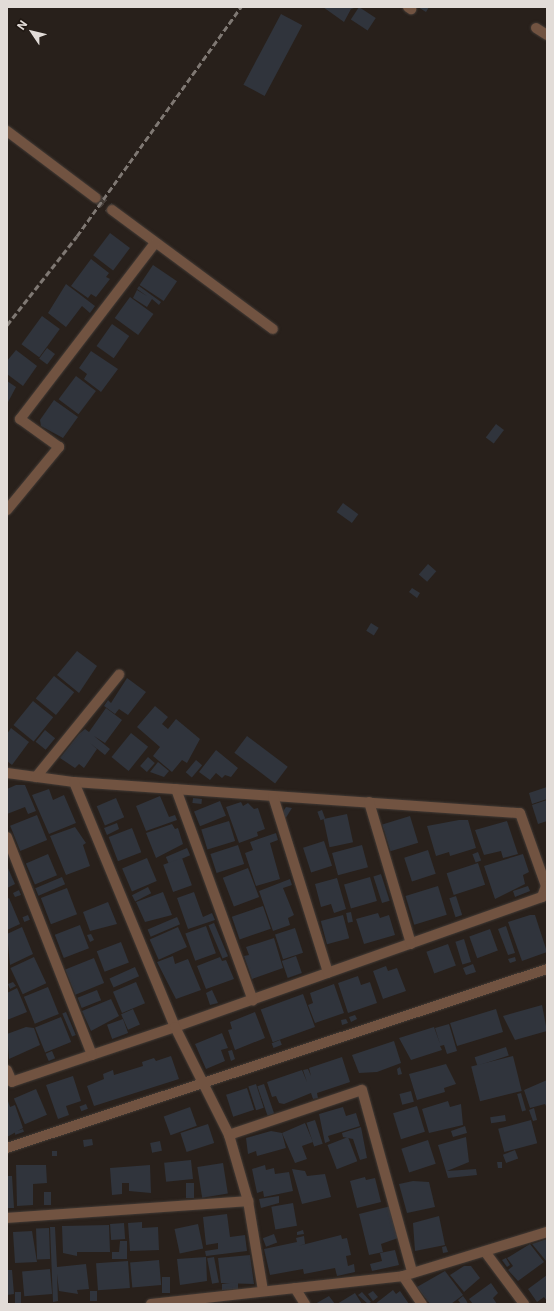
<!DOCTYPE html>
<html>
<head>
<meta charset="utf-8">
<style>
  body { margin:0 }
  #map { position:relative; width:554px; height:1311px; overflow:hidden; background:#28201b; font-family:Inter,sans-serif }
  div>[style] { position:absolute }
  .building>* { inset:0; background:#30343c; transform-origin:0 0 }
  .street-tunnel>* { height:10px; margin-top:-5px; transform-origin:0; background:repeating-linear-gradient(90deg,#443c37 0 10px,transparent 0 15px) }
  .roads { filter:drop-shadow(0 0 1px #423a35) drop-shadow(0 0 1px #423a35) }
  .lane>* { height:10px; margin:-5px; padding:0 5px; transform-origin:5px; border-radius:5px; background:#715341 }
  .street>* { height:10px; margin:-5px; padding:0 5px; transform-origin:5px; border-radius:5px; background:#715341 }
  .rail>* { height:3px; margin-top:-1.5px; transform-origin:0; background:repeating-linear-gradient(90deg,#7f7873 0 6px,transparent 0 9px) }
  span { translate:-50% -50%; white-space:nowrap; text-align:center; line-height:1.15; -webkit-text-stroke:3.5px #1f1712; paint-order:stroke }
  .frame { position:absolute; inset:0; border:8px solid #e2dcd8; pointer-events:none }
  .north { position:absolute; left:12px; top:12px; width:40px; height:40px; -webkit-text-stroke:3px #1f1712; paint-order:stroke; rotate:305deg; font-size:11px; font-weight:700; line-height:16px; text-align:center; color:#e2dcd8 }
  .north::after { content:''; display:block; margin:auto; width:14px; height:18px; background:#e2dcd8; clip-path:polygon(50% 0,100% 100%,50% 72%,0 100%) }
</style>
</head>
<body>
<div id="map">
  <div class="building">
    <i style="clip-path:polygon(323px 7px,357px 7px,351px 9px,344px 22px)"></i>
    <i style="left:359px;top:7px;width:20px;height:15px;rotate:33deg"></i>
    <i style="clip-path:polygon(418px 7px,429px 7px,426px 12px)"></i>
    <i style="left:281px;top:14px;width:24px;height:80px;rotate:28deg"></i>
    <i style="left:110px;top:233px;width:25px;height:28px;rotate:37deg"></i>
    <i style="clip-path:polygon(91px 259px,109px 273px,106px 277px,110px 279px,96px 297px,91px 294px,88px 298px,71px 286px)"></i>
    <i style="left:153px;top:265px;width:29px;height:24px;rotate:34deg"></i>
    <i style="clip-path:polygon(66px 284px,95px 306px,90px 313px,82px 306px,66px 327px,48px 313px)"></i>
    <i style="clip-path:polygon(139px 286px,161px 302px,159px 305px,152px 299px,147px 307px,133px 298px,137px 290px,147px 296px,137px 289px)"></i>
    <i style="left:130px;top:297px;width:29px;height:26px;rotate:36deg"></i>
    <i style="left:42px;top:316px;width:22px;height:35px;rotate:36deg"></i>
    <i style="left:112px;top:324px;width:21px;height:27px;rotate:35deg"></i>
    <i style="left:47px;top:348px;width:10px;height:13px;rotate:37deg"></i>
    <i style="clip-path:polygon(16px 350px,37px 366px,23px 386px,7px 374px,7px 361px)"></i>
    <i style="clip-path:polygon(91px 351px,118px 369px,101px 392px,84px 379px,87px 374px,79px 368px)"></i>
    <i style="left:76px;top:376px;width:25px;height:29px;rotate:37deg"></i>
    <i style="clip-path:polygon(7px 381px,16px 387px,7px 404px)"></i>
    <i style="clip-path:polygon(54px 400px,78px 417px,63px 438px,41px 426px,40px 420px)"></i>
    <i style="left:496px;top:424px;width:10px;height:17px;rotate:37deg"></i>
    <i style="left:343px;top:503px;width:19px;height:11px;rotate:36deg"></i>
    <i style="left:428px;top:564px;width:11px;height:14px;rotate:41deg"></i>
    <i style="clip-path:polygon(412px 588px,420px 593px,417px 598px,409px 592px)"></i>
    <i style="left:371px;top:623px;width:9px;height:9px;rotate:32deg"></i>
    <i style="clip-path:polygon(77px 651px,97px 666px,79px 693px,57px 675px)"></i>
    <i style="left:54px;top:676px;width:26px;height:29px;rotate:39deg"></i>
    <i style="clip-path:polygon(127px 678px,146px 692px,128px 715px,119px 709px,115px 714px,104px 706px,108px 700px,111px 703px)"></i>
    <i style="left:33px;top:701px;width:26px;height:31px;rotate:39deg"></i>
    <i style="clip-path:polygon(155px 706px,168px 717px,162px 724px,168px 729px,176px 719px,200px 739px,187px 763px,182px 760px,172px 772px,153px 756px,160px 747px,137px 727px)"></i>
    <i style="clip-path:polygon(106px 708px,122px 720px,105px 743px,94px 736px,110px 749px,105px 755px,90px 743px,97px 749px,84px 768px,79px 764px,75px 768px,60px 758px,79px 734px,85px 729px,89px 732px)"></i>
    <i style="clip-path:polygon(11px 728px,29px 742px,12px 765px,7px 761px,7px 734px)"></i>
    <i style="left:45px;top:730px;width:13px;height:15px;rotate:39deg"></i>
    <i style="left:131px;top:733px;width:22px;height:31px;rotate:39deg"></i>
    <i style="left:247px;top:736px;width:51px;height:21px;rotate:37deg"></i>
    <i style="clip-path:polygon(216px 750px,238px 768px,231px 777px,225px 775px,222px 778px,216px 773px,210px 780px,199px 772px)"></i>
    <i style="left:148px;top:757px;width:9px;height:12px;rotate:41deg"></i>
    <i style="left:196px;top:760px;width:8px;height:16px;rotate:40deg"></i>
    <i style="clip-path:polygon(158px 762px,169px 771px,164px 777px,150px 772px)"></i>
    <i style="clip-path:polygon(16px 785px,25px 785px,36px 811px,28px 814px,25px 807px,7px 814px,7px 789px)"></i>
    <i style="clip-path:polygon(547px 787px,547px 799px,532px 804px,529px 793px)"></i>
    <i style="clip-path:polygon(49px 789px,53px 800px,64px 795px,76px 823px,49px 834px,32px 795px)"></i>
    <i style="clip-path:polygon(160px 796px,169px 817px,175px 815px,177px 820px,146px 831px,136px 806px)"></i>
    <i style="left:116px;top:798px;width:21px;height:21px;rotate:67deg"></i>
    <i style="left:193px;top:798px;width:9px;height:5px;rotate:6deg"></i>
    <i style="clip-path:polygon(547px 800px,547px 821px,538px 824px,532px 805px)"></i>
    <i style="left:220px;top:801px;width:16px;height:28px;rotate:68deg"></i>
    <i style="clip-path:polygon(241px 802px,243px 806px,248px 803px,254px 809px,258px 808px,265px 829px,257px 832px,258px 836px,239px 843px,226px 807px)"></i>
    <i style="clip-path:polygon(286px 807px,292px 808px,285px 819px,282px 813px)"></i>
    <i style="left:322px;top:810px;width:9px;height:5px;rotate:69deg"></i>
    <i style="left:347px;top:814px;width:29px;height:24px;rotate:78deg"></i>
    <i style="left:37px;top:815px;width:27px;height:29px;rotate:68deg"></i>
    <i style="left:410px;top:816px;width:28px;height:29px;rotate:73deg"></i>
    <i style="clip-path:polygon(459px 820px,468px 820px,476px 848px,450px 856px,449px 852px,436px 856px,427px 826px)"></i>
    <i style="left:229px;top:821px;width:21px;height:29px;rotate:73deg"></i>
    <i style="clip-path:polygon(507px 821px,518px 854px,503px 858px,501px 851px,484px 855px,475px 830px)"></i>
    <i style="clip-path:polygon(117px 823px,119px 829px,107px 835px,104px 828px)"></i>
    <i style="clip-path:polygon(172px 824px,175px 829px,178px 828px,183px 844px,156px 858px,146px 833px)"></i>
    <i style="clip-path:polygon(75px 827px,86px 843px,83px 845px,90px 866px,66px 875px,50px 836px)"></i>
    <i style="left:132px;top:828px;width:26px;height:25px;rotate:69deg"></i>
    <i style="clip-path:polygon(276px 833px,278px 840px,270px 843px,280px 879px,256px 886px,245px 853px,253px 850px,250px 842px)"></i>
    <i style="left:324px;top:841px;width:26px;height:22px;rotate:72deg"></i>
    <i style="left:238px;top:845px;width:20px;height:29px;rotate:72deg"></i>
    <i style="left:362px;top:845px;width:23px;height:31px;rotate:75deg"></i>
    <i style="left:187px;top:848px;width:8px;height:23px;rotate:67deg"></i>
    <i style="left:428px;top:850px;width:25px;height:25px;rotate:72deg"></i>
    <i style="left:478px;top:852px;width:9px;height:6px;rotate:69deg"></i>
    <i style="left:48px;top:854px;width:23px;height:24px;rotate:67deg"></i>
    <i style="clip-path:polygon(523px 854px,529px 872px,523px 875px,525px 884px,495px 899px,484px 866px)"></i>
    <i style="left:147px;top:858px;width:25px;height:27px;rotate:67deg"></i>
    <i style="left:182px;top:858px;width:29px;height:20px;rotate:70deg"></i>
    <i style="left:478px;top:863px;width:23px;height:33px;rotate:72deg"></i>
    <i style="clip-path:polygon(7px 866px,15px 884px,7px 888px)"></i>
    <i style="left:248px;top:868px;width:31px;height:27px;rotate:69deg"></i>
    <i style="left:381px;top:874px;width:28px;height:8px;rotate:72deg"></i>
    <i style="left:62px;top:877px;width:8px;height:29px;rotate:67deg"></i>
    <i style="left:370px;top:877px;width:25px;height:27px;rotate:74deg"></i>
    <i style="clip-path:polygon(337px 878px,346px 909px,334px 913px,331px 904px,321px 907px,315px 884px)"></i>
    <i style="clip-path:polygon(290px 879px,292px 885px,283px 888px,294px 915px,288px 918px,290px 925px,273px 931px,259px 891px)"></i>
    <i style="left:438px;top:886px;width:30px;height:34px;rotate:73deg"></i>
    <i style="clip-path:polygon(528px 886px,530px 891px,515px 897px,513px 891px)"></i>
    <i style="left:148px;top:887px;width:7px;height:18px;rotate:63deg"></i>
    <i style="left:67px;top:888px;width:28px;height:28px;rotate:69deg"></i>
    <i style="clip-path:polygon(19px 890px,21px 895px,15px 897px,13px 893px)"></i>
    <i style="clip-path:polygon(163px 892px,172px 915px,145px 922px,136px 902px)"></i>
    <i style="clip-path:polygon(194px 892px,203px 917px,212px 913px,215px 920px,188px 929px,177px 898px)"></i>
    <i style="left:456px;top:896px;width:20px;height:7px;rotate:72deg"></i>
    <i style="clip-path:polygon(9px 898px,20px 924px,7px 930px,7px 899px)"></i>
    <i style="clip-path:polygon(108px 902px,117px 924px,90px 931px,83px 912px)"></i>
    <i style="left:263px;top:906px;width:24px;height:33px;rotate:71deg"></i>
    <i style="left:351px;top:912px;width:10px;height:5px;rotate:79deg"></i>
    <i style="clip-path:polygon(378px 913px,380px 918px,389px 915px,395px 935px,364px 944px,356px 919px)"></i>
    <i style="left:28px;top:915px;width:5px;height:6px;rotate:68deg"></i>
    <i style="left:343px;top:915px;width:24px;height:23px;rotate:75deg"></i>
    <i style="clip-path:polygon(530px 915px,535px 915px,547px 952px,522px 961px,508px 922px)"></i>
    <i style="left:177px;top:917px;width:8px;height:32px;rotate:67deg"></i>
    <i style="left:214px;top:923px;width:36px;height:6px;rotate:67deg"></i>
    <i style="left:80px;top:925px;width:25px;height:27px;rotate:69deg"></i>
    <i style="left:206px;top:926px;width:29px;height:22px;rotate:70deg"></i>
    <i style="clip-path:polygon(506px 926px,515px 953px,508px 955px,498px 929px)"></i>
    <i style="clip-path:polygon(22px 927px,33px 954px,10px 965px,7px 934px)"></i>
    <i style="left:178px;top:927px;width:22px;height:31px;rotate:66deg"></i>
    <i style="left:295px;top:928px;width:26px;height:21px;rotate:72deg"></i>
    <i style="left:490px;top:929px;width:23px;height:22px;rotate:70deg"></i>
    <i style="clip-path:polygon(91px 934px,94px 940px,90px 942px,87px 935px)"></i>
    <i style="clip-path:polygon(274px 938px,283px 968px,252px 979px,244px 956px,249px 955px,246px 947px)"></i>
    <i style="left:464px;top:939px;width:24px;height:9px;rotate:73deg"></i>
    <i style="left:121px;top:942px;width:22px;height:26px;rotate:69deg"></i>
    <i style="left:448px;top:944px;width:23px;height:23px;rotate:70deg"></i>
    <i style="clip-path:polygon(173px 956px,175px 964px,188px 959px,201px 990px,176px 999px,157px 962px)"></i>
    <i style="left:296px;top:956px;width:18px;height:15px;rotate:71deg"></i>
    <i style="left:34px;top:957px;width:29px;height:26px;rotate:65deg"></i>
    <i style="clip-path:polygon(220px 957px,222px 961px,226px 960px,234px 979px,206px 989px,197px 966px)"></i>
    <i style="clip-path:polygon(515px 957px,516px 961px,510px 963px,508px 959px)"></i>
    <i style="left:94px;top:958px;width:27px;height:31px;rotate:68deg"></i>
    <i style="clip-path:polygon(473px 964px,476px 972px,466px 975px,463px 968px)"></i>
    <i style="clip-path:polygon(386px 966px,388px 971px,397px 968px,406px 991px,383px 999px,373px 971px)"></i>
    <i style="left:135px;top:967px;width:10px;height:28px;rotate:66deg"></i>
    <i style="clip-path:polygon(358px 976px,361px 985px,370px 982px,377px 1003px,348px 1013px,338px 983px)"></i>
    <i style="clip-path:polygon(13px 982px,16px 986px,10px 989px,8px 984px)"></i>
    <i style="left:136px;top:982px;width:23px;height:25px;rotate:67deg"></i>
    <i style="clip-path:polygon(334px 984px,344px 1013px,315px 1023px,308px 1005px,313px 1003px,310px 993px)"></i>
    <i style="left:48px;top:987px;width:29px;height:26px;rotate:68deg"></i>
    <i style="clip-path:polygon(17px 988px,27px 1012px,7px 1020px,7px 993px)"></i>
    <i style="left:97px;top:990px;width:11px;height:21px;rotate:68deg"></i>
    <i style="clip-path:polygon(212px 990px,218px 1003px,210px 1005px,206px 993px)"></i>
    <i style="left:303px;top:994px;width:35px;height:45px;rotate:70deg"></i>
    <i style="clip-path:polygon(111px 999px,119px 1016px,91px 1031px,82px 1011px)"></i>
    <i style="clip-path:polygon(542px 1005px,547px 1031px,515px 1040px,503px 1016px)"></i>
    <i style="left:133px;top:1009px;width:17px;height:13px;rotate:66deg"></i>
    <i style="left:496px;top:1009px;width:24px;height:48px;rotate:73deg"></i>
    <i style="left:66px;top:1012px;width:25px;height:4px;rotate:67deg"></i>
    <i style="clip-path:polygon(255px 1012px,265px 1038px,235px 1050px,228px 1030px,232px 1029px,230px 1022px)"></i>
    <i style="clip-path:polygon(355px 1015px,357px 1019px,351px 1022px,349px 1017px)"></i>
    <i style="left:61px;top:1017px;width:27px;height:28px;rotate:68deg"></i>
    <i style="left:123px;top:1019px;width:15px;height:17px;rotate:70deg"></i>
    <i style="clip-path:polygon(346px 1019px,348px 1023px,342px 1025px,341px 1020px)"></i>
    <i style="clip-path:polygon(449px 1024px,457px 1051px,447px 1054px,444px 1045px,440px 1046px,442px 1050px,411px 1060px,399px 1038px,434px 1027px,440px 1044px,435px 1028px)"></i>
    <i style="clip-path:polygon(26px 1027px,34px 1028px,40px 1045px,9px 1059px,7px 1034px)"></i>
    <i style="clip-path:polygon(222px 1033px,228px 1048px,221px 1050px,225px 1061px,206px 1069px,195px 1044px)"></i>
    <i style="left:280px;top:1040px;width:5px;height:9px;rotate:68deg"></i>
    <i style="clip-path:polygon(394px 1041px,401px 1063px,377px 1072px,359px 1073px,352px 1055px)"></i>
    <i style="left:506px;top:1047px;width:9px;height:33px;rotate:72deg"></i>
    <i style="clip-path:polygon(232px 1050px,235px 1059px,231px 1061px,228px 1051px)"></i>
    <i style="left:52px;top:1051px;width:8px;height:7px;rotate:67deg"></i>
    <i style="clip-path:polygon(171px 1056px,179px 1079px,94px 1106px,87px 1086px,104px 1079px,103px 1074px,113px 1070px,114px 1075px,143px 1066px,142px 1062px,154px 1058px,156px 1061px)"></i>
    <i style="left:513px;top:1056px;width:36px;height:43px;rotate:76deg"></i>
    <i style="clip-path:polygon(342px 1057px,350px 1082px,317px 1093px,318px 1098px,313px 1099px,311px 1093px,284px 1104px,279px 1103px,276px 1096px,272px 1097px,267px 1082px,302px 1070px,307px 1082px,303px 1070px,308px 1069px,311px 1076px,309px 1068px)"></i>
    <i style="clip-path:polygon(446px 1064px,456px 1084px,444px 1088px,445px 1092px,417px 1100px,409px 1074px)"></i>
    <i style="clip-path:polygon(400px 1067px,402px 1074px,398px 1075px,397px 1069px)"></i>
    <i style="clip-path:polygon(73px 1076px,81px 1101px,66px 1106px,69px 1115px,58px 1119px,46px 1085px)"></i>
    <i style="clip-path:polygon(547px 1080px,547px 1108px,545px 1104px,530px 1108px,524px 1090px)"></i>
    <i style="left:256px;top:1084px;width:25px;height:8px;rotate:72deg"></i>
    <i style="left:264px;top:1084px;width:31px;height:7px;rotate:71deg"></i>
    <i style="left:247px;top:1088px;width:23px;height:22px;rotate:72deg"></i>
    <i style="left:36px;top:1089px;width:28px;height:24px;rotate:67deg"></i>
    <i style="left:411px;top:1091px;width:11px;height:12px;rotate:75deg"></i>
    <i style="left:521px;top:1093px;width:18px;height:4px;rotate:74deg"></i>
    <i style="clip-path:polygon(7px 1098px,10px 1107px,15px 1105px,23px 1128px,7px 1137px)"></i>
    <i style="clip-path:polygon(448px 1101px,450px 1107px,461px 1104px,463px 1125px,429px 1133px,422px 1109px)"></i>
    <i style="left:86px;top:1104px;width:5px;height:7px;rotate:68deg"></i>
    <i style="left:417px;top:1106px;width:27px;height:25px;rotate:73deg"></i>
    <i style="left:190px;top:1107px;width:20px;height:28px;rotate:70deg"></i>
    <i style="clip-path:polygon(343px 1107px,346px 1116px,356px 1113px,360px 1126px,328px 1136px,330px 1141px,325px 1143px,319px 1114px)"></i>
    <i style="clip-path:polygon(534px 1108px,537px 1120px,533px 1121px,529px 1110px)"></i>
    <i style="left:505px;top:1115px;width:6px;height:15px;rotate:81deg"></i>
    <i style="left:315px;top:1120px;width:25px;height:9px;rotate:72deg"></i>
    <i style="left:531px;top:1120px;width:24px;height:34px;rotate:75deg"></i>
    <i style="clip-path:polygon(305px 1123px,313px 1142px,302px 1146px,307px 1159px,295px 1163px,282px 1133px)"></i>
    <i style="left:208px;top:1124px;width:20px;height:29px;rotate:72deg"></i>
    <i style="clip-path:polygon(465px 1126px,467px 1133px,453px 1137px,451px 1131px)"></i>
    <i style="clip-path:polygon(361px 1127px,367px 1158px,360px 1160px,353px 1139px,343px 1137px,342px 1133px)"></i>
    <i style="left:23px;top:1129px;width:3px;height:9px;rotate:72deg"></i>
    <i style="clip-path:polygon(271px 1131px,282px 1133px,286px 1148px,257px 1156px,256px 1151px,248px 1154px,246px 1138px)"></i>
    <i style="left:348px;top:1137px;width:26px;height:22px;rotate:69deg"></i>
    <i style="clip-path:polygon(466px 1137px,469px 1162px,447px 1171px,476px 1169px,477px 1175px,448px 1178px,438px 1145px)"></i>
    <i style="clip-path:polygon(92px 1139px,93px 1145px,84px 1147px,83px 1140px)"></i>
    <i style="left:428px;top:1140px;width:25px;height:28px;rotate:72deg"></i>
    <i style="left:160px;top:1141px;width:10px;height:10px;rotate:79deg"></i>
    <i style="left:515px;top:1150px;width:9px;height:13px;rotate:69deg"></i>
    <i style="left:52px;top:1151px;width:5px;height:5px"></i>
    <i style="left:191px;top:1160px;width:19px;height:27px;rotate:84deg"></i>
    <i style="clip-path:polygon(497px 1162px,502px 1162px,502px 1168px,498px 1168px)"></i>
    <i style="left:223px;top:1163px;width:31px;height:26px;rotate:81deg"></i>
    <i style="clip-path:polygon(16px 1165px,46px 1165px,47px 1183px,33px 1184px,33px 1205px,17px 1206px)"></i>
    <i style="clip-path:polygon(150px 1165px,151px 1193px,129px 1191px,129px 1183px,122px 1183px,122px 1194px,112px 1195px,110px 1168px)"></i>
    <i style="clip-path:polygon(265px 1165px,266px 1170px,274px 1168px,275px 1174px,289px 1172px,293px 1191px,264px 1197px,263px 1191px,257px 1193px,252px 1169px)"></i>
    <i style="clip-path:polygon(292px 1169px,305px 1171px,307px 1176px,325px 1174px,331px 1197px,302px 1204px)"></i>
    <i style="clip-path:polygon(7px 1176px,12px 1176px,14px 1208px,7px 1208px)"></i>
    <i style="clip-path:polygon(365px 1177px,366px 1180px,375px 1178px,381px 1202px,357px 1208px,350px 1181px)"></i>
    <i style="clip-path:polygon(413px 1181px,429px 1182px,435px 1207px,407px 1213px,399px 1184px)"></i>
    <i style="left:186px;top:1183px;width:8px;height:15px"></i>
    <i style="left:44px;top:1192px;width:7px;height:13px"></i>
    <i style="clip-path:polygon(279px 1196px,279px 1203px,261px 1208px,259px 1199px)"></i>
    <i style="left:293px;top:1203px;width:23px;height:22px;rotate:80deg"></i>
    <i style="clip-path:polygon(391px 1206px,398px 1238px,381px 1244px,383px 1252px,369px 1255px,359px 1214px)"></i>
    <i style="clip-path:polygon(227px 1214px,230px 1237px,245px 1235px,247px 1251px,206px 1256px,205px 1251px,218px 1249px,218px 1243px,206px 1245px,203px 1217px)"></i>
    <i style="clip-path:polygon(439px 1216px,445px 1245px,415px 1251px,413px 1223px)"></i>
    <i style="clip-path:polygon(142px 1222px,142px 1228px,158px 1227px,159px 1250px,130px 1251px,128px 1223px)"></i>
    <i style="left:124px;top:1223px;width:16px;height:14px;rotate:86deg"></i>
    <i style="left:198px;top:1224px;width:25px;height:24px;rotate:78deg"></i>
    <i style="clip-path:polygon(109px 1225px,110px 1252px,77px 1252px,77px 1256px,63px 1253px,62px 1226px)"></i>
    <i style="clip-path:polygon(50px 1227px,55px 1227px,57px 1267px,86px 1264px,89px 1289px,77px 1290px,78px 1294px,59px 1291px,57px 1274px,58px 1301px,53px 1302px)"></i>
    <i style="left:49px;top:1228px;width:31px;height:13px;rotate:88deg"></i>
    <i style="clip-path:polygon(303px 1230px,304px 1234px,297px 1235px,297px 1232px)"></i>
    <i style="clip-path:polygon(32px 1231px,37px 1262px,15px 1263px,13px 1232px)"></i>
    <i style="left:274px;top:1234px;width:9px;height:12px;rotate:69deg"></i>
    <i style="clip-path:polygon(341px 1235px,342px 1239px,347px 1238px,351px 1255px,346px 1256px,348px 1266px,354px 1264px,355px 1272px,337px 1276px,335px 1268px,304px 1274px,303px 1269px,270px 1275px,264px 1249px,297px 1242px,296px 1238px,304px 1236px,305px 1244px,298px 1246px)"></i>
    <i style="clip-path:polygon(547px 1239px,547px 1262px,532px 1244px)"></i>
    <i style="clip-path:polygon(120px 1241px,127px 1241px,127px 1259px,112px 1259px,112px 1252px,119px 1252px)"></i>
    <i style="clip-path:polygon(530px 1244px,544px 1262px,518px 1281px,508px 1270px,513px 1266px,507px 1258px)"></i>
    <i style="clip-path:polygon(446px 1246px,448px 1252px,443px 1253px,442px 1247px)"></i>
    <i style="clip-path:polygon(395px 1250px,399px 1265px,372px 1271px,370px 1264px,382px 1261px,380px 1253px)"></i>
    <i style="clip-path:polygon(250px 1255px,254px 1284px,221px 1283px,218px 1258px)"></i>
    <i style="clip-path:polygon(206px 1257px,207px 1281px,180px 1285px,177px 1259px)"></i>
    <i style="left:214px;top:1257px;width:26px;height:7px;rotate:79deg"></i>
    <i style="clip-path:polygon(506px 1258px,510px 1265px,507px 1267px,502px 1260px)"></i>
    <i style="left:159px;top:1260px;width:25px;height:29px;rotate:85deg"></i>
    <i style="left:128px;top:1261px;width:27px;height:32px;rotate:86deg"></i>
    <i style="clip-path:polygon(464px 1266px,471px 1266px,480px 1278px,464px 1292px,450px 1275px)"></i>
    <i style="left:50px;top:1269px;width:25px;height:28px;rotate:85deg"></i>
    <i style="clip-path:polygon(7px 1270px,12px 1270px,14px 1294px,7px 1295px)"></i>
    <i style="clip-path:polygon(445px 1271px,463px 1295px,451px 1304px,430px 1304px,417px 1287px)"></i>
    <i style="clip-path:polygon(547px 1275px,547px 1301px,544px 1297px,537px 1302px,528px 1289px)"></i>
    <i style="left:170px;top:1277px;width:16px;height:8px;rotate:90deg"></i>
    <i style="clip-path:polygon(238px 1282px,238px 1289px,222px 1290px,222px 1284px)"></i>
    <i style="clip-path:polygon(491px 1283px,498px 1293px,493px 1298px,497px 1304px,473px 1304px,469px 1299px)"></i>
    <i style="clip-path:polygon(393px 1290px,396px 1294px,400px 1291px,409px 1304px,375px 1304px)"></i>
    <i style="left:90px;top:1291px;width:7px;height:10px"></i>
    <i style="clip-path:polygon(373px 1291px,378px 1297px,373px 1301px,368px 1294px)"></i>
    <i style="left:15px;top:1292px;width:6px;height:12px"></i>
    <i style="clip-path:polygon(362px 1292px,371px 1302px,368px 1304px,358px 1295px)"></i>
    <i style="clip-path:polygon(355px 1293px,362px 1304px,337px 1304px)"></i>
    <i style="clip-path:polygon(329px 1296px,335px 1304px,315px 1304px)"></i>
    <i style="clip-path:polygon(463px 1296px,466px 1300px,468px 1304px,461px 1304px,458px 1300px)"></i>
  </div>
  <div class="street-tunnel">
    <i style="left:96px;top:198px;width:20px;rotate:37deg"></i>
  </div>
  <div class="roads">
    <div class="lane">
      <i style="left:536px;top:28px;width:13px;rotate:32deg"></i>
    </div>
    <div class="street">
      <i style="left:408px;top:7px;width:4px;rotate:34deg"></i>
      <i style="left:7px;top:131px;width:111px;rotate:37deg"></i>
      <i style="left:112px;top:210px;width:200px;rotate:36.5deg"></i>
      <i style="left:7px;top:510px;width:82px;rotate:-50.5deg"></i>
      <i style="left:59px;top:447px;width:48px;rotate:-144.3deg"></i>
      <i style="left:20px;top:419px;width:222px;rotate:-52.5deg"></i>
      <i style="left:7px;top:773px;width:68px;rotate:7.7deg"></i>
      <i style="left:74px;top:782px;width:447px;rotate:4deg"></i>
      <i style="left:520px;top:813px;width:77px;rotate:70.4deg"></i>
      <i style="left:546px;top:886px;width:12px;rotate:110deg"></i>
      <i style="left:542px;top:897px;width:389px;rotate:160.5deg"></i>
      <i style="left:175px;top:1027px;width:172px;rotate:161.4deg"></i>
      <i style="left:12px;top:1082px;width:13px;rotate:-113deg"></i>
      <i style="left:36px;top:777px;width:132px;rotate:-50.9deg"></i>
      <i style="left:74px;top:782px;width:265px;rotate:67.6deg"></i>
      <i style="left:175px;top:1027px;width:121px;rotate:63.4deg"></i>
      <i style="left:229px;top:1135px;width:69px;rotate:73.9deg"></i>
      <i style="left:248px;top:1201px;width:91px;rotate:80.5deg"></i>
      <i style="left:176px;top:789px;width:225px;rotate:70deg"></i>
      <i style="left:273px;top:796px;width:185px;rotate:72.7deg"></i>
      <i style="left:369px;top:802px;width:148px;rotate:73.5deg"></i>
      <i style="left:7px;top:837px;width:234px;rotate:68.7deg"></i>
      <i style="left:229px;top:1135px;width:140px;rotate:-18.7deg"></i>
      <i style="left:362px;top:1090px;width:189px;rotate:74.6deg"></i>
      <i style="left:7px;top:1148px;width:569px;rotate:-18.34deg"></i>
      <i style="left:7px;top:1218px;width:242px;rotate:-4deg"></i>
      <i style="left:486px;top:1253px;width:64px;rotate:53.3deg"></i>
      <i style="left:403px;top:1276px;width:34px;rotate:56deg"></i>
      <i style="left:295px;top:1288px;width:19px;rotate:58deg"></i>
      <i style="left:151px;top:1304px;width:254px;rotate:-6.3deg"></i>
      <i style="left:403px;top:1276px;width:151px;rotate:-17deg"></i>
    </div>
  </div>
  <div class="rail">
    <i style="left:7px;top:325px;width:113px;rotate:-51.8deg"></i>
    <i style="left:77px;top:236px;width:282px;rotate:-54.4deg"></i>
  </div>
  <div class="frame"></div>
  <div class="north">N</div>
</div>
</body>
</html>
